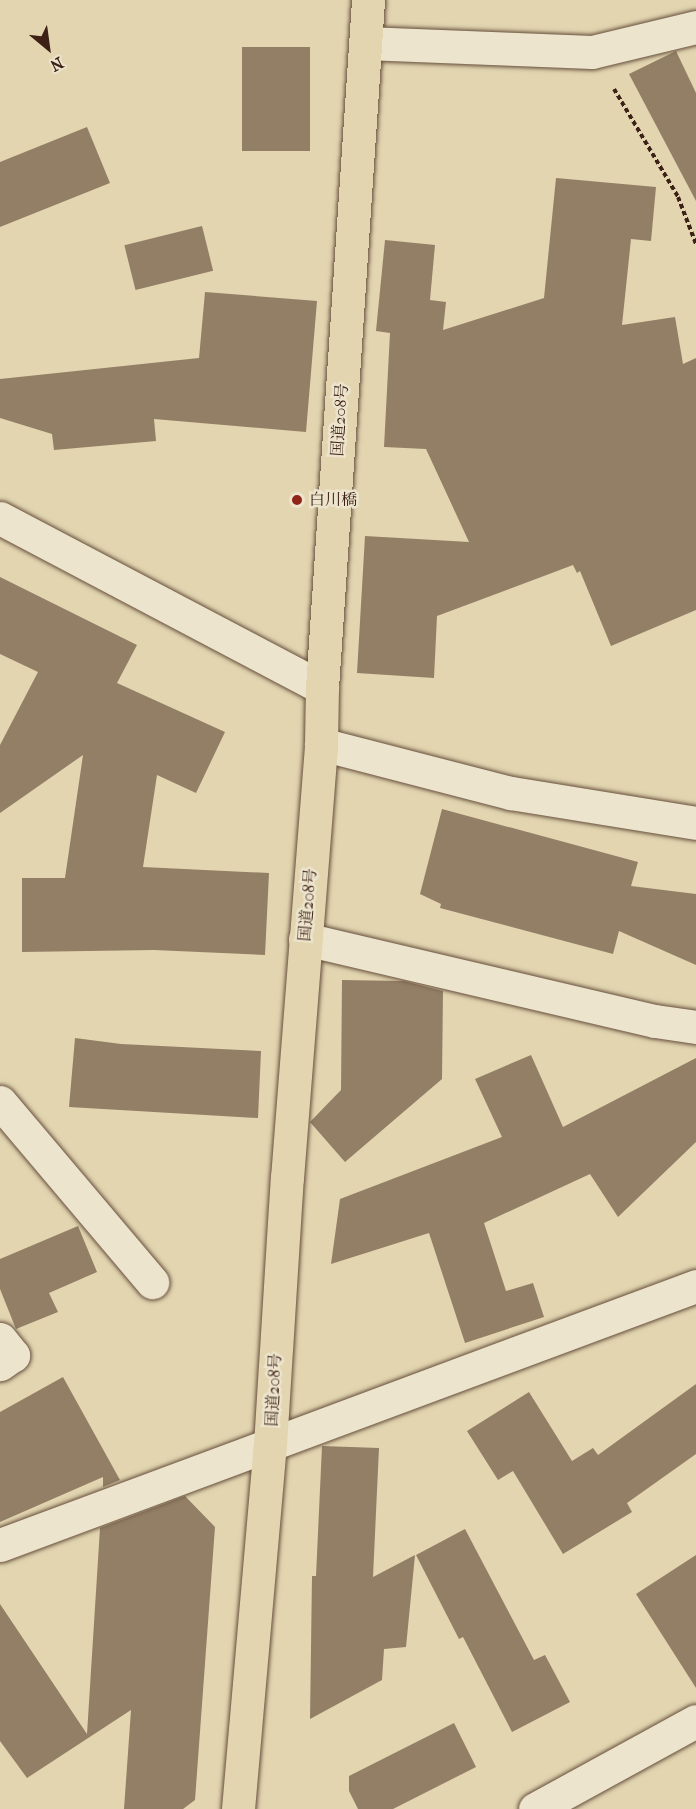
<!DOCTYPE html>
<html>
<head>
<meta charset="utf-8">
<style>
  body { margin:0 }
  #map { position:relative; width:696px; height:1809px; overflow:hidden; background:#e2d5b0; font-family:"IM FELL French Canon","Noto Serif JP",serif }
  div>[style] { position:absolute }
  .building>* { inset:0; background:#937f66; transform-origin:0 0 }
  .path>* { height:4px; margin-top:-2px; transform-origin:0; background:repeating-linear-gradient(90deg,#3d2116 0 4.5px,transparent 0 7.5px) }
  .roads { filter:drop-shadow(0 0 2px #664e3c) drop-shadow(0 0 2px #664e3c) }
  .minor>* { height:33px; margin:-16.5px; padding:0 16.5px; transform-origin:16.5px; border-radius:16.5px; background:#ece4cc }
  .highway>* { height:33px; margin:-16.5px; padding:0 16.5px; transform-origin:16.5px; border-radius:16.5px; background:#e2d5b0 }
  .dots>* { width:16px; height:16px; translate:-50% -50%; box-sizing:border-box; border:3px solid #ece4cc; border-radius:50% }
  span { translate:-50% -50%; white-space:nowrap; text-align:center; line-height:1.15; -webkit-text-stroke:5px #ece4cc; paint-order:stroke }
  .street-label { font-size:16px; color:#3d2116 }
  .poi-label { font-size:16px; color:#3d2116 }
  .left { translate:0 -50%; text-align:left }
  .north { position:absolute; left:18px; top:18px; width:60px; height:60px; -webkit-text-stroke:4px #ece4cc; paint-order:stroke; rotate:151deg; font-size:16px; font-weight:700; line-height:24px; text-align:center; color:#3d2116 }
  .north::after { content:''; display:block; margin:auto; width:21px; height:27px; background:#3d2116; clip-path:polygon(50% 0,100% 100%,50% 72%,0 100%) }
</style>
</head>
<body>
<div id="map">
  <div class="building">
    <i style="left:242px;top:47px;width:68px;height:104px"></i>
    <i style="clip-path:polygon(676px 51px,696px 93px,696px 201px,629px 74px)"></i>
    <i style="clip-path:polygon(87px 127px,110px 183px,0 227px,0 162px)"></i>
    <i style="clip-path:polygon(556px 178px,656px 187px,651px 241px,631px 239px,622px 325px,675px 317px,683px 364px,696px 358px,696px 610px,611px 646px,580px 571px,577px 573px,573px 565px,437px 616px,434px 678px,357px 673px,365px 536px,469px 542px,426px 449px,384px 447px,390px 333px,376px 331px,385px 240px,435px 245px,430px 300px,446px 302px,443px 330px,544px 298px)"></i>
    <i style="left:202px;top:226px;width:46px;height:80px;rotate:76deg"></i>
    <i style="clip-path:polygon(205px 292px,317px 301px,306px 432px,154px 419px,156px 441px,54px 450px,52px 434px,0 418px,0 379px,199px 358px)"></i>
    <i style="clip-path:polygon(0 577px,137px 645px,117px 683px,225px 732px,196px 793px,157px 775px,143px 867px,269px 873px,265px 955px,154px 950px,22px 952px,22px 878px,65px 878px,83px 755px,0 813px,0 745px,38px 672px,0 654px)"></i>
    <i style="clip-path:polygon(442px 809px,638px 862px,631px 886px,696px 894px,696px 965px,619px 931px,613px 954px,440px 908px,441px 904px,420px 894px)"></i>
    <i style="clip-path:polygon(342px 980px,404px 981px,443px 991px,442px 1079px,345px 1162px,310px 1122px,341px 1090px)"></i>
    <i style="clip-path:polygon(75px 1038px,121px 1044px,261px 1051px,258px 1118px,69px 1107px)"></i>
    <i style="clip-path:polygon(531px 1055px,563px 1127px,696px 1058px,696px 1142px,618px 1217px,590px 1174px,484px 1223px,506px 1291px,533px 1283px,544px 1317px,465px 1343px,429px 1233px,331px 1264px,340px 1199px,502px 1137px,475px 1079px)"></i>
    <i style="clip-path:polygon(78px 1226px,97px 1272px,49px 1293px,58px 1312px,16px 1329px,0 1289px,0 1259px)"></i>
    <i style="clip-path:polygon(63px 1377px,120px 1480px,103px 1487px,103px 1477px,0 1522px,0 1412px)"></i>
    <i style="clip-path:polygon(696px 1384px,696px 1454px,627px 1503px,632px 1512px,563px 1554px,513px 1471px,498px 1480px,467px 1431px,529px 1392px,572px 1461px,593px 1448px,598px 1455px)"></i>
    <i style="clip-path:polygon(322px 1446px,379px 1448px,373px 1577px,415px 1555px,406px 1647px,384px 1649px,382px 1680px,310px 1719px,312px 1576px,316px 1576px)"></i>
    <i style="clip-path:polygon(185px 1496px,215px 1527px,195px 1800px,183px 1809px,124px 1809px,131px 1710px,27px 1778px,0 1741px,0 1604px,87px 1734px,100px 1528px)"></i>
    <i style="clip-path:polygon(465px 1529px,534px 1660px,545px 1655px,570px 1702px,512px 1732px,463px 1637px,459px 1639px,416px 1555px)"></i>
    <i style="clip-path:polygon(696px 1555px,696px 1688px,636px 1594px)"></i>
    <i style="clip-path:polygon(454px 1723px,476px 1767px,393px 1809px,358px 1809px,349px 1791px,349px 1776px)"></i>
  </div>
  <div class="path">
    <i style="left:614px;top:89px;width:126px;rotate:59.3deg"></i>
    <i style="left:678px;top:197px;width:50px;rotate:69deg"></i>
  </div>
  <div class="roads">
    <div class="minor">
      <i style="left:365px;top:43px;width:227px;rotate:2.3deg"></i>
      <i style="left:592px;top:52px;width:107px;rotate:-13.5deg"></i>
      <i style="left:0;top:518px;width:364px;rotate:27.8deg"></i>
      <i style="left:321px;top:744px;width:196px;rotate:14.5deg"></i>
      <i style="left:511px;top:793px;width:187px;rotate:9.2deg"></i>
      <i style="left:305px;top:939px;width:359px;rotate:13.2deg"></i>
      <i style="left:655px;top:1021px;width:41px;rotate:8.3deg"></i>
      <i style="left:0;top:1102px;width:236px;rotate:49.8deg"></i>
      <i style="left:0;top:1339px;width:21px;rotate:51deg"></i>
      <i style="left:13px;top:1355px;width:16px;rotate:145deg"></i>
      <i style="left:0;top:1545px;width:743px;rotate:-20.41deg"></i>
      <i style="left:535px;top:1809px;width:183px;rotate:-28.7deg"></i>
    </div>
    <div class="highway">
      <i style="left:238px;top:1809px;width:365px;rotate:-85deg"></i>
      <i style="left:270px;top:1445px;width:268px;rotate:-86.4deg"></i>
      <i style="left:287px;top:1178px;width:435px;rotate:-85.5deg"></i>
      <i style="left:321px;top:744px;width:56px;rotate:-89deg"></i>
      <i style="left:322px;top:688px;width:690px;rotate:-86.17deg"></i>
    </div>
  </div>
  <div class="dots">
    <i style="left:297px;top:500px;background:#8f2418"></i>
  </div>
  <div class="street-label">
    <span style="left:340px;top:420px;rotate:-86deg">国道208号</span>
    <span style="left:308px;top:905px;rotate:-85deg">国道208号</span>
    <span style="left:274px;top:1390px;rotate:-87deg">国道208号</span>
  </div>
  <div class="poi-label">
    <span class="left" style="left:309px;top:500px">白川橋</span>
  </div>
  <div class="north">N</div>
</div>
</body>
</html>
